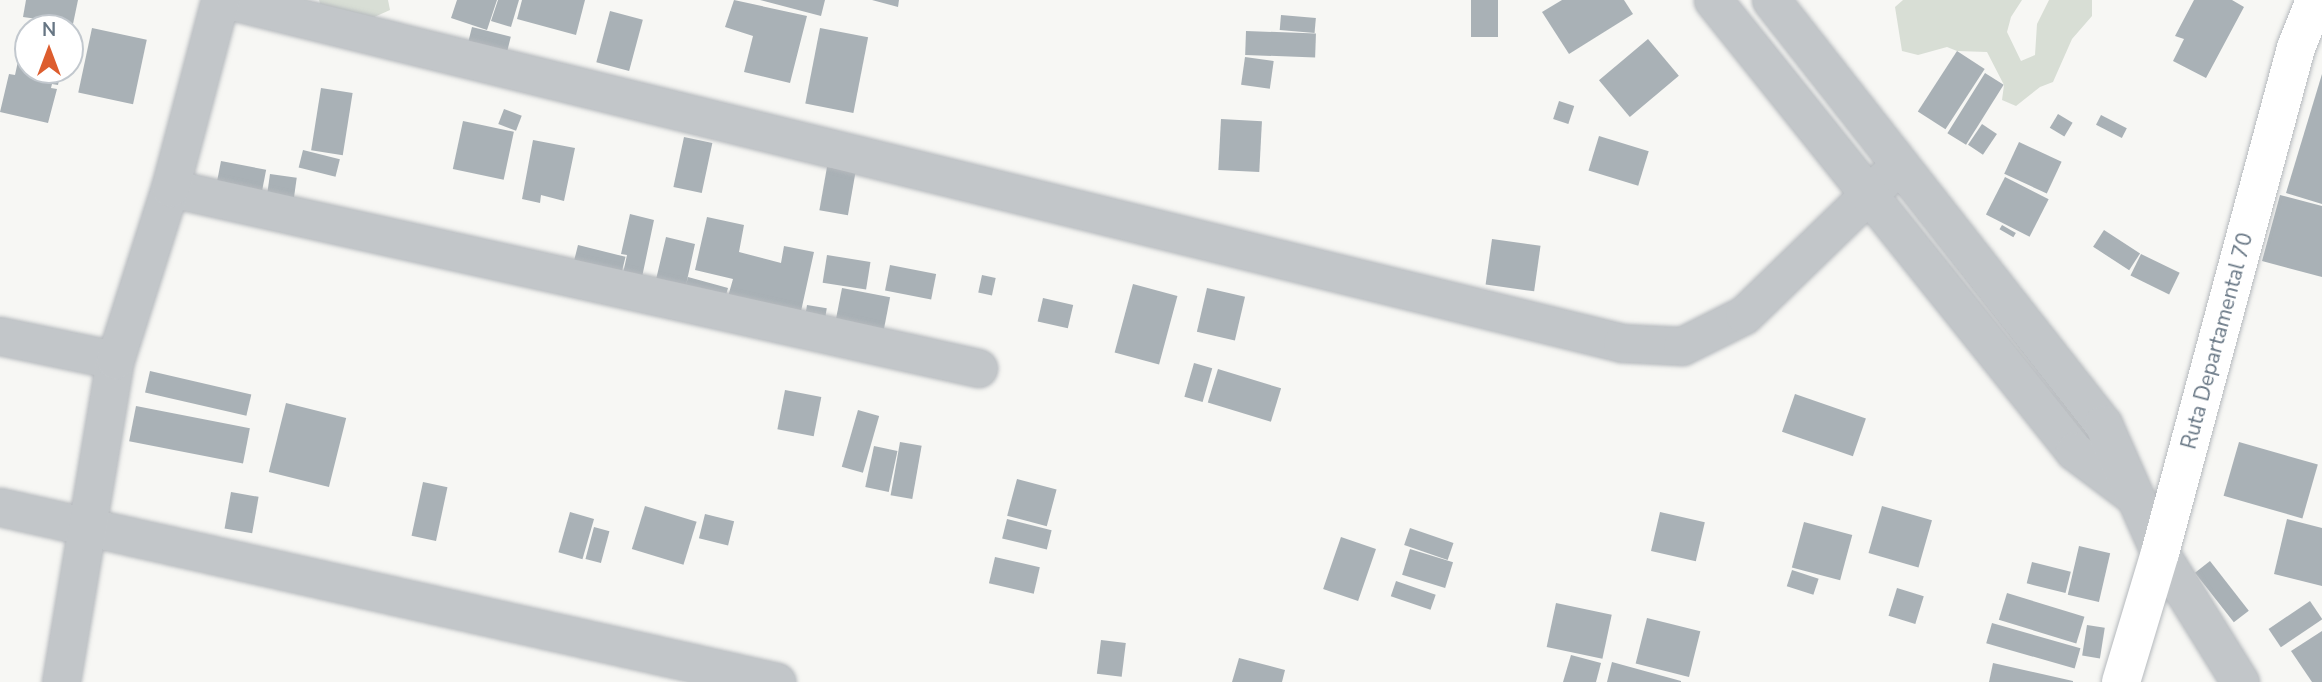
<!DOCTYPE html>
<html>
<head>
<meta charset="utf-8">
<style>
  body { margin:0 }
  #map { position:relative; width:2322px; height:682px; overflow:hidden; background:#f7f7f4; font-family:"Nunito Sans",sans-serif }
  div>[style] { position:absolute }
  .green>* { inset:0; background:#d8ded5 }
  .building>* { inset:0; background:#a9b1b6; transform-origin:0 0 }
  .roads { filter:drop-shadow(0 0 2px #b5b9bd) drop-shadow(0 0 2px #b5b9bd) }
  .minor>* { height:37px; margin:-18.5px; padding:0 18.5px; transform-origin:18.5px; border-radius:18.5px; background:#c2c6c9 }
  .major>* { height:38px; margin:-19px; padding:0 19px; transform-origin:19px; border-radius:19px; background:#fff }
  span { translate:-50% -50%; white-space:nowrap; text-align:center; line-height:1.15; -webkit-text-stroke:7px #fff; paint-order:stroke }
  .street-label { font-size:21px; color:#677684 }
  .north { position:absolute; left:14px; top:14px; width:70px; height:70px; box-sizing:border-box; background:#fff; border:2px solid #c2c8ce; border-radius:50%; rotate:0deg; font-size:19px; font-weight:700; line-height:28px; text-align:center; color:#677684 }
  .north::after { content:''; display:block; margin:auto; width:24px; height:32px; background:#dd5d2e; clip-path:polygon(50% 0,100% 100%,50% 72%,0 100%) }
</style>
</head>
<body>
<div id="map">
  <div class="green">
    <i style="clip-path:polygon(319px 0,388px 0,390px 10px,361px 23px,326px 22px)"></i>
    <i style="clip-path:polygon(1903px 0,2022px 0,2011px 17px,2007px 32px,2021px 61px,2035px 55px,2037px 24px,2049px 0,2092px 0,2092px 16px,2072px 39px,2053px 82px,2040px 87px,2016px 106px,2002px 100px,2004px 85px,1987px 52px,1957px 51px,1947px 47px,1918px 55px,1902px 51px,1895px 7px)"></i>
  </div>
  <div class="building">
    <i style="clip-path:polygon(26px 0,78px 0,73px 24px,23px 17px)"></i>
    <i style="clip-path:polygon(457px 0,497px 0,487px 30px,451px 18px)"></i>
    <i style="clip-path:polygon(498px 0,519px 0,511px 27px,491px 21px)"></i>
    <i style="clip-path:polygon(522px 0,585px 0,576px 35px,517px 19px)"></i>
    <i style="clip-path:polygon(734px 0,807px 16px,790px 83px,744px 72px,753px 36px,725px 27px)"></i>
    <i style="clip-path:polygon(760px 0,825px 0,821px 16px)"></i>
    <i style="clip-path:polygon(872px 0,899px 0,898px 7px)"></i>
    <i style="left:1471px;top:0;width:27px;height:37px"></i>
    <i style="clip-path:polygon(1562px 0,1624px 0,1633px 14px,1569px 54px,1542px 12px)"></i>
    <i style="clip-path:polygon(2194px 0,2232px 0,2244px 7px,2206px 78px,2173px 61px,2184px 39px,2175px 36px)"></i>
    <i style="left:610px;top:11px;width:34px;height:53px;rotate:15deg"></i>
    <i style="left:1281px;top:15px;width:35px;height:15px;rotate:5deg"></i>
    <i style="left:472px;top:27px;width:40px;height:20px;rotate:14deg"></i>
    <i style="left:92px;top:28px;width:56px;height:66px;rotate:12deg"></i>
    <i style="left:820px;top:28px;width:49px;height:77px;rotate:11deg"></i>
    <i style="left:1246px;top:31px;width:70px;height:24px;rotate:2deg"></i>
    <i style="clip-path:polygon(23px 38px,28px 39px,28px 70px,61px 70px,58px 85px,52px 84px,51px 88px,57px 89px,48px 123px,0 112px,9px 74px,15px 75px)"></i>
    <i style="left:1648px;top:39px;width:48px;height:64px;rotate:50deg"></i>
    <i style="left:1957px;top:51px;width:33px;height:72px;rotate:33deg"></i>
    <i style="left:1245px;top:57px;width:29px;height:28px;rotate:8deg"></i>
    <i style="left:1985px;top:73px;width:22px;height:71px;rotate:32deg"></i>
    <i style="clip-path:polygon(2322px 74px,2322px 204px,2286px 193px)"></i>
    <i style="left:321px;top:88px;width:32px;height:63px;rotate:9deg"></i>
    <i style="left:1559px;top:101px;width:16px;height:19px;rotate:18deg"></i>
    <i style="left:504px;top:109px;width:19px;height:16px;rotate:21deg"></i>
    <i style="left:2058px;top:114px;width:17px;height:16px;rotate:31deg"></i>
    <i style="left:2101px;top:115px;width:29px;height:11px;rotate:27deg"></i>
    <i style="left:1221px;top:119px;width:41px;height:51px;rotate:3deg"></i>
    <i style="left:463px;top:121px;width:52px;height:49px;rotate:12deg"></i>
    <i style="left:1982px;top:124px;width:18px;height:25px;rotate:34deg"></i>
    <i style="left:1599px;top:136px;width:52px;height:36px;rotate:17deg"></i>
    <i style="left:684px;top:137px;width:29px;height:51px;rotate:12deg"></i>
    <i style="clip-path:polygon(533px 140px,575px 148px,564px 201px,541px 195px,540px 203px,522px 199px)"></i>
    <i style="left:2019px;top:142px;width:47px;height:35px;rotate:25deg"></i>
    <i style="left:303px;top:150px;width:38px;height:18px;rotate:14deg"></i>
    <i style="left:221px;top:161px;width:46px;height:32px;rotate:11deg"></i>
    <i style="left:827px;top:167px;width:29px;height:44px;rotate:10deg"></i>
    <i style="left:270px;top:174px;width:27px;height:27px;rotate:8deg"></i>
    <i style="left:2005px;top:177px;width:49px;height:42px;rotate:27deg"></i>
    <i style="clip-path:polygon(2280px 195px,2322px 206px,2322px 277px,2262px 261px)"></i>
    <i style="clip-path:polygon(630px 214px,654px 220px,641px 282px,622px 278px,627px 255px,621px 254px)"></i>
    <i style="clip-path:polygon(707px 217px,744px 225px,739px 252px,781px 263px,784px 246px,814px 252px,798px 325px,725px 307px,733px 279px,695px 270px)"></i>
    <i style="left:2002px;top:225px;width:16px;height:5px;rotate:30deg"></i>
    <i style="left:2104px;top:230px;width:43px;height:20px;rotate:33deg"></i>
    <i style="clip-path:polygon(666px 237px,695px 244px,686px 285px,688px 277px,728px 288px,723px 305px,654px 288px)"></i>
    <i style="left:1492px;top:239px;width:49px;height:46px;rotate:8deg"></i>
    <i style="left:578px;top:245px;width:49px;height:26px;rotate:14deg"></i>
    <i style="left:2141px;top:254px;width:43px;height:24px;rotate:26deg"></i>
    <i style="left:827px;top:255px;width:44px;height:28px;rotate:9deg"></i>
    <i style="left:890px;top:265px;width:47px;height:26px;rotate:11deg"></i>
    <i style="left:982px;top:275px;width:14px;height:18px;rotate:12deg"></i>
    <i style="left:1133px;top:284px;width:46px;height:71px;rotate:15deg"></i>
    <i style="left:842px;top:288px;width:49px;height:45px;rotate:11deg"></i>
    <i style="left:1207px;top:288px;width:39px;height:45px;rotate:13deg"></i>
    <i style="left:1043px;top:298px;width:31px;height:24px;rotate:13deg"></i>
    <i style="left:807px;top:305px;width:20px;height:23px;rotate:9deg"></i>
    <i style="left:1194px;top:363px;width:19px;height:35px;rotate:16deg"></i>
    <i style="left:1218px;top:369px;width:66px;height:35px;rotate:17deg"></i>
    <i style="left:150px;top:371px;width:104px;height:22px;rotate:13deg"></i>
    <i style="left:785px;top:390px;width:37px;height:40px;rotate:11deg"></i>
    <i style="left:1795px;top:394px;width:75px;height:40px;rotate:19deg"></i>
    <i style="left:286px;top:403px;width:62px;height:71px;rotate:14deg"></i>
    <i style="left:136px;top:406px;width:116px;height:36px;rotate:11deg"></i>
    <i style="left:858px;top:410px;width:22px;height:59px;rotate:16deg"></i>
    <i style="left:900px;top:442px;width:22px;height:54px;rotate:10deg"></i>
    <i style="left:2239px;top:442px;width:82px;height:56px;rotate:16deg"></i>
    <i style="left:874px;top:446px;width:24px;height:42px;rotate:12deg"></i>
    <i style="left:1017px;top:479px;width:41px;height:38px;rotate:15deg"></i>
    <i style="left:423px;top:482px;width:25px;height:55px;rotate:12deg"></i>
    <i style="left:231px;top:492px;width:28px;height:37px;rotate:10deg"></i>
    <i style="left:645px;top:506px;width:54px;height:45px;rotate:17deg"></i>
    <i style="left:1882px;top:506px;width:52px;height:49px;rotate:16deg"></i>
    <i style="left:570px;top:512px;width:25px;height:42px;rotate:16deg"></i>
    <i style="left:1660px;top:512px;width:46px;height:40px;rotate:13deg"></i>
    <i style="left:705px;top:514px;width:30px;height:25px;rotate:14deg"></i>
    <i style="left:1007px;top:519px;width:46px;height:20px;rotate:14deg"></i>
    <i style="clip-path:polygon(2287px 519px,2322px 528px,2322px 586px,2274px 574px)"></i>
    <i style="left:1804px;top:522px;width:50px;height:47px;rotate:15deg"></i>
    <i style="left:594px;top:527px;width:16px;height:33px;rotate:15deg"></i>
    <i style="left:1410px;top:528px;width:46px;height:18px;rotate:19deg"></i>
    <i style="left:1341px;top:537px;width:37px;height:55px;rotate:19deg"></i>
    <i style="left:2079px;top:546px;width:32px;height:50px;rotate:13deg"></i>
    <i style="left:1410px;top:549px;width:45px;height:27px;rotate:17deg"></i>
    <i style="left:995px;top:557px;width:46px;height:27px;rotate:13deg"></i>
    <i style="left:2210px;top:561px;width:63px;height:19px;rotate:52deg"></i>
    <i style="left:2032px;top:562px;width:40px;height:22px;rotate:14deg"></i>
    <i style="left:1792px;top:570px;width:28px;height:17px;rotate:18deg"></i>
    <i style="left:1396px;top:581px;width:42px;height:16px;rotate:19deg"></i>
    <i style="left:1897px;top:588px;width:28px;height:29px;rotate:17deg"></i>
    <i style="left:2007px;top:593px;width:81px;height:28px;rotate:17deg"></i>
    <i style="left:2310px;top:601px;width:22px;height:50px;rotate:56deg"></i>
    <i style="left:1556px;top:603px;width:57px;height:45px;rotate:12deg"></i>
    <i style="left:1647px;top:618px;width:55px;height:47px;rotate:14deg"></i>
    <i style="left:1992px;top:623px;width:92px;height:21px;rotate:16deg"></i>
    <i style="left:2087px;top:625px;width:18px;height:31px;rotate:9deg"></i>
    <i style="clip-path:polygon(2322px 631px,2322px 682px,2312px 682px,2291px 651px)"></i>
    <i style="left:1101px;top:640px;width:25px;height:34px;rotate:7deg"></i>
    <i style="clip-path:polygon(1571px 655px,1601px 663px,1596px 682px,1563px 682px)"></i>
    <i style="clip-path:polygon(1239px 658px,1285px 670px,1282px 682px,1232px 682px)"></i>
    <i style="clip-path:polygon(1612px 662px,1681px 681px,1681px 682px,1607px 682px)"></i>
    <i style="clip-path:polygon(1993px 663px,2073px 681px,2073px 682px,1989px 682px)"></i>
  </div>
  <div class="roads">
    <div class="minor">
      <i style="left:228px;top:0;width:1436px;rotate:13.82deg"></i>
      <i style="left:1622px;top:343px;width:60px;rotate:2.9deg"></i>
      <i style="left:1682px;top:346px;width:69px;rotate:-26.6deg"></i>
      <i style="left:1744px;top:315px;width:216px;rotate:-44.1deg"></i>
      <i style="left:1713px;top:0;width:578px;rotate:51.32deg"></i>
      <i style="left:2074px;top:451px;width:75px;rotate:36.9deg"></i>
      <i style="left:1771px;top:0;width:539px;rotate:51.94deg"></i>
      <i style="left:2103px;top:424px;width:141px;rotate:66.2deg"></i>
      <i style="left:2160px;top:553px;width:152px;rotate:58.2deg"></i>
      <i style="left:170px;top:188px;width:828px;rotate:12.56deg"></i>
      <i style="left:0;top:336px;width:117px;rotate:11.8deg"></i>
      <i style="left:0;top:507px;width:796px;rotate:12.69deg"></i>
      <i style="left:61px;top:682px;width:326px;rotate:-80.5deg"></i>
      <i style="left:115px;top:360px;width:181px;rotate:-72.3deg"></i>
      <i style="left:170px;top:188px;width:195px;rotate:-75.1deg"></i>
    </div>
    <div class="major">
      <i style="left:2121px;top:682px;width:135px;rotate:-73.2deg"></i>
      <i style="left:2160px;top:553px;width:523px;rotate:-74.93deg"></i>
      <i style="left:2296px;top:48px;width:52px;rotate:-68.4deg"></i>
    </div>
  </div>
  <div class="street-label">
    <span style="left:2217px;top:341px;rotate:-75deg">Ruta Departamental 70</span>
  </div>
  <div class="north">N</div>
</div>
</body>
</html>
